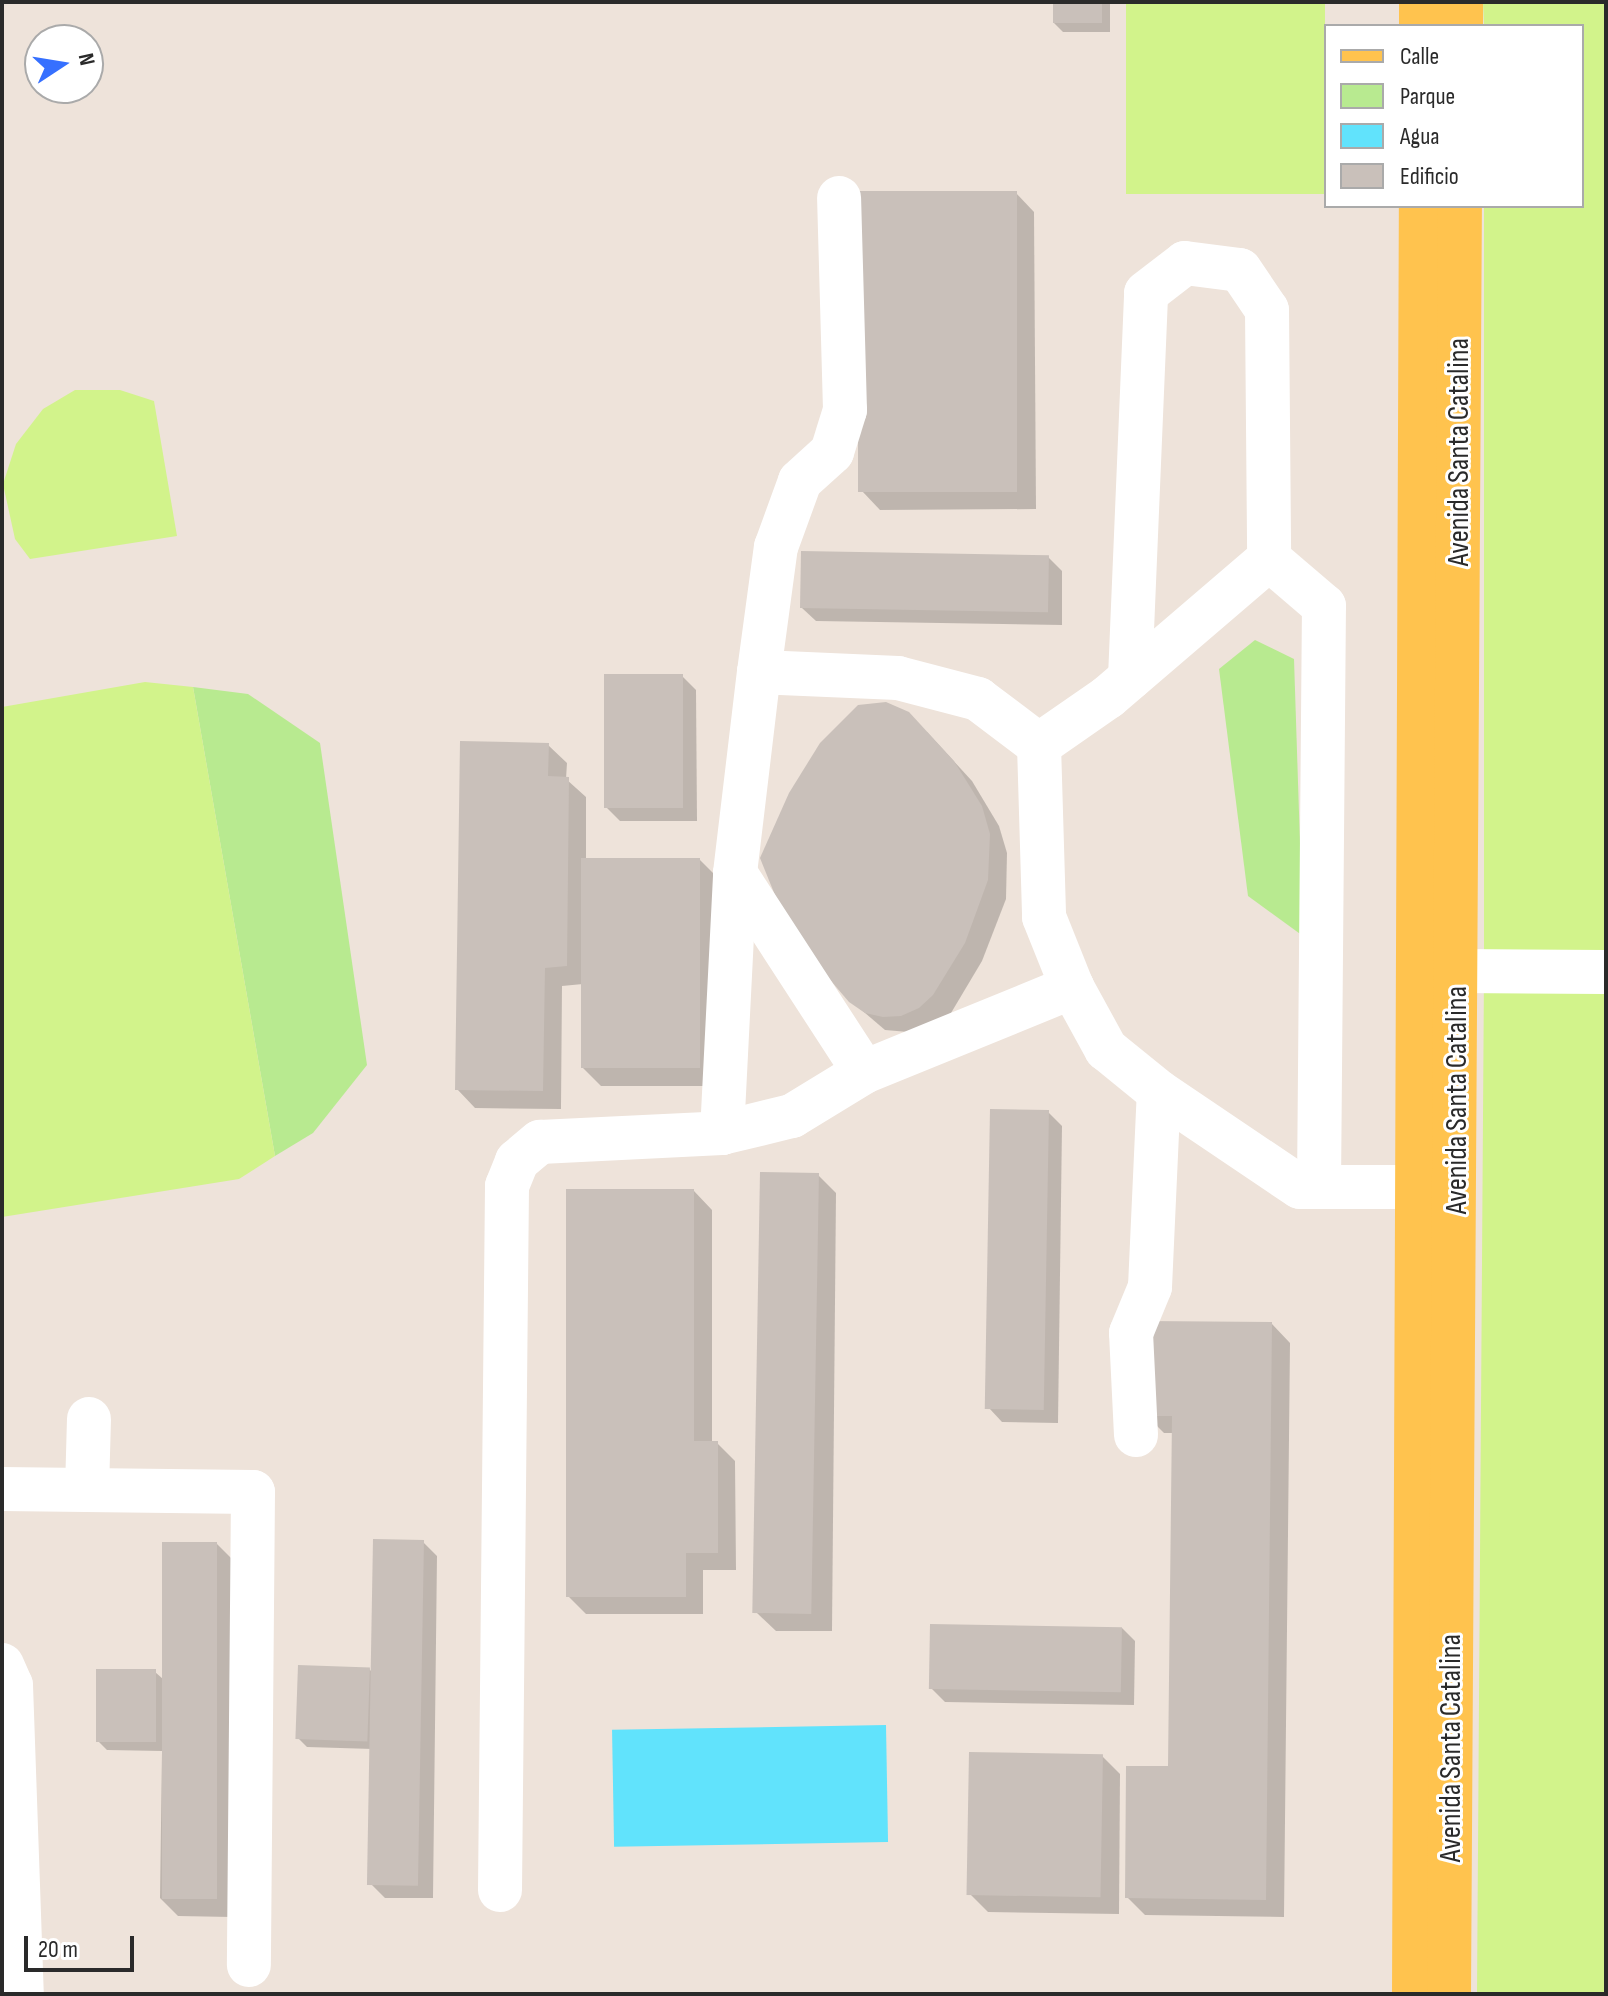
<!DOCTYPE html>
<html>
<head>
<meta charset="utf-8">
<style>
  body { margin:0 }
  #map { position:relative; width:1608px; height:1996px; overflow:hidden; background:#eee3da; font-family:"Sofia Sans Condensed",sans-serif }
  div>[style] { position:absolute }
  .green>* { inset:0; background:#b8ea90 }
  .pitch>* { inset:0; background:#d2f38b; transform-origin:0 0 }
  .water>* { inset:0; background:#61e3fc; transform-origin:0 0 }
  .shadow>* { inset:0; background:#0003 }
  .building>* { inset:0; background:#c9c0ba; transform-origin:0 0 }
  .minor>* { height:44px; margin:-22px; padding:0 22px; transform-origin:22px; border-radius:22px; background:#fff }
  .major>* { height:44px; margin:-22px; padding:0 22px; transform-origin:22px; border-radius:22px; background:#ffc34e }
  span { translate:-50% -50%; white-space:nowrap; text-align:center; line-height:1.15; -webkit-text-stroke:6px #fff; paint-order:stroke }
  .street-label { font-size:30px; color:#2a2a2a }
  .frame { position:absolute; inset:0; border:4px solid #2a2a2a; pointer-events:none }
  .legend { position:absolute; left:1324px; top:24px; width:260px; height:184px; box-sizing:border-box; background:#fff; border:2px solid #aaa; margin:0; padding:10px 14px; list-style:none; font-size:24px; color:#2a2a2a }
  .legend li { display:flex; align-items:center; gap:16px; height:40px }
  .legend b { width:40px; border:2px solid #aaa }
  .north { position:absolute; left:24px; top:24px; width:80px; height:80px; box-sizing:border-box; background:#fff; border:2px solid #aaa; border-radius:50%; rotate:78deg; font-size:22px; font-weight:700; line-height:32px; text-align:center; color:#2a2a2a }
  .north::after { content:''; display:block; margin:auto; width:28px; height:36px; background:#3670ff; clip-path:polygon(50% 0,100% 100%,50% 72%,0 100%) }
  .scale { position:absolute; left:24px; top:1936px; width:110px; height:36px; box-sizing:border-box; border:4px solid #2a2a2a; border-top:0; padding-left:10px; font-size:24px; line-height:28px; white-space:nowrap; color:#2a2a2a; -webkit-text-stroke:6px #fff; paint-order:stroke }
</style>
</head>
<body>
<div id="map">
  <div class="green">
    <i style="clip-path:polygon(1255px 640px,1294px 659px,1303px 936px,1248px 896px,1219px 669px)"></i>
    <i style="clip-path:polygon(193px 687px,248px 694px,320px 743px,367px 1065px,313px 1133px,275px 1156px)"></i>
  </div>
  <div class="pitch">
    <i style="left:1126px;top:2px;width:199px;height:192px"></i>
    <i style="clip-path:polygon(1483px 2px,1606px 2px,1606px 1994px,1477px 1994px,1484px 971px,1484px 206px,1582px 206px,1582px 26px,1484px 26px)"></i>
    <i style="clip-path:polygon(75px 390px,120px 390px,154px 401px,177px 536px,30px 559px,15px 539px,3px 484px,16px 444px,43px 409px)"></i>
    <i style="clip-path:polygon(145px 682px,193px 687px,275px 1156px,239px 1179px,2px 1217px,2px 707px)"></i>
  </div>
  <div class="water">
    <i style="left:886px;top:1725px;width:117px;height:274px;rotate:89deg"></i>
  </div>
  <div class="shadow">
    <i style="clip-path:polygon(1055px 2px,1110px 2px,1110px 32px,1063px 32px,1054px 23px)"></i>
    <i style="clip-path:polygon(1016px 193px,1034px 212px,1036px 509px,880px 510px,862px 491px)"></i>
    <i style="clip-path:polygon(1048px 557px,1062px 571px,1062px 625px,816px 621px,802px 608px)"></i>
    <i style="clip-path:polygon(682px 676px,696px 690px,697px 821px,620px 821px,606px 807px)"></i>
    <i style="clip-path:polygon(927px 732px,972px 781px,999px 826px,1007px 853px,1006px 899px,982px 961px,951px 1013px,920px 1033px,885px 1030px,851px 1001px)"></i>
    <i style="clip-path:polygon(548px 745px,567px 763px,566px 779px,586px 797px,586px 860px,700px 860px,718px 878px,718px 1086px,601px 1086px,583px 1068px,583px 984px,562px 986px,561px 1109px,475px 1108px,457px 1089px)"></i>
    <i style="clip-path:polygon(1048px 1112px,1062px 1126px,1058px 1423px,1002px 1422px,989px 1408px)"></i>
    <i style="clip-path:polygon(818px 1175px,836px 1193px,832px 1631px,776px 1631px,757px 1613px)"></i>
    <i style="clip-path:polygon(694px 1191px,712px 1210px,712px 1443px,717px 1443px,735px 1461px,736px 1570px,703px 1570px,703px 1614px,586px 1614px,568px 1596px)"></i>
    <i style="clip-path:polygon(1272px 1324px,1290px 1343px,1284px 1917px,1145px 1915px,1127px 1897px,1170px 1768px,1173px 1433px,1164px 1433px,1146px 1415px)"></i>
    <i style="clip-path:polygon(423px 1542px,437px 1556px,433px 1898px,385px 1898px,371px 1884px,373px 1749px,307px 1747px,298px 1738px,369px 1669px,373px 1673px)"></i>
    <i style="clip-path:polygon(217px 1544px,235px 1562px,231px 1917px,178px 1916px,160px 1898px,162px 1751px,107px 1750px,98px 1741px,155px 1672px,163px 1679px)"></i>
    <i style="clip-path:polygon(1122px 1628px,1135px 1641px,1134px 1705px,945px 1702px,931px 1688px)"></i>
    <i style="clip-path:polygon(1102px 1756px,1120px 1774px,1119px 1914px,988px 1912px,970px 1894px)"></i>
  </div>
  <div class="building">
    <i style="left:1053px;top:2px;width:49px;height:21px"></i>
    <i style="left:1017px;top:191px;width:301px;height:159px;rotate:90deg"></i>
    <i style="left:801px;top:551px;width:248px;height:57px;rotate:1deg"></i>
    <i style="left:604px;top:674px;width:79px;height:134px"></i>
    <i style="clip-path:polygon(886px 702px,909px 712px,954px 761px,982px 806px,990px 834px,988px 880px,965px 943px,933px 995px,919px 1008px,901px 1016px,883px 1017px,865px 1013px,849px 1002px,802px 947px,781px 910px,760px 858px,789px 793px,820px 743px,858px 705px)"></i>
    <i style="clip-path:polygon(460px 741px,549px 743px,548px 776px,569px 777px,567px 966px,545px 968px,543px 1091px,455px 1090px)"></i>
    <i style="left:581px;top:858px;width:119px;height:210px"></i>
    <i style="left:990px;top:1109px;width:59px;height:300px;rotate:1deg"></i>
    <i style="left:760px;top:1172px;width:59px;height:441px;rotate:1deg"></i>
    <i style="clip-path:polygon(566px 1189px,694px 1189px,694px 1441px,718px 1441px,718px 1553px,686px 1553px,686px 1597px,566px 1597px)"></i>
    <i style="clip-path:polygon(1145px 1321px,1272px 1322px,1266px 1900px,1125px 1898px,1126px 1766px,1168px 1766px,1172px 1416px,1144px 1416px)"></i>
    <i style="left:373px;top:1539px;width:51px;height:346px;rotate:1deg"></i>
    <i style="left:162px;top:1542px;width:55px;height:357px"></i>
    <i style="left:930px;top:1624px;width:192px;height:65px;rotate:1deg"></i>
    <i style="left:298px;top:1665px;width:72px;height:74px;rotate:2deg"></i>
    <i style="left:96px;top:1669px;width:60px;height:73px"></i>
    <i style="left:969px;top:1752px;width:134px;height:143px;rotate:1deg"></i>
  </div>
  <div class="minor">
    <i style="left:759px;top:672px;width:126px;rotate:-82.3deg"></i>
    <i style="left:776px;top:547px;width:70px;rotate:-70deg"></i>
    <i style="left:800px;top:481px;width:43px;rotate:-42.2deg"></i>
    <i style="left:832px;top:452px;width:44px;rotate:-72.8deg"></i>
    <i style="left:845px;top:410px;width:212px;rotate:-91.6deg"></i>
    <i style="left:1130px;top:678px;width:385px;rotate:-87.6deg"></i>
    <i style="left:1146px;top:293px;width:49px;rotate:-37.6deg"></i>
    <i style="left:1185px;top:263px;width:55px;rotate:7.3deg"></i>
    <i style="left:1240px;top:270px;width:48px;rotate:56deg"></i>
    <i style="left:1267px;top:310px;width:249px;rotate:89.5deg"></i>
    <i style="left:735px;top:873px;width:237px;rotate:57deg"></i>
    <i style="left:1458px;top:971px;width:148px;rotate:0.4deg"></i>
    <i style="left:722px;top:1133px;width:260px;rotate:-87.1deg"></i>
    <i style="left:735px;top:873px;width:202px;rotate:-83.2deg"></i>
    <i style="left:759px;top:672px;width:139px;rotate:2.5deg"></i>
    <i style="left:898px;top:678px;width:83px;rotate:14.7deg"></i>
    <i style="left:978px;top:699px;width:76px;rotate:37deg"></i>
    <i style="left:1319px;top:1187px;width:581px;rotate:-89.51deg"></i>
    <i style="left:1324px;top:606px;width:72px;rotate:-139.5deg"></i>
    <i style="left:1269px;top:559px;width:212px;rotate:139.4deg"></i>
    <i style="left:1108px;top:697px;width:84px;rotate:145.2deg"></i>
    <i style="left:1039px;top:745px;width:172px;rotate:88.3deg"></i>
    <i style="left:1044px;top:917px;width:75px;rotate:68.2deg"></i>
    <i style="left:1072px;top:987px;width:71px;rotate:61.3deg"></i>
    <i style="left:1106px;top:1049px;width:68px;rotate:39.1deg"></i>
    <i style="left:1159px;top:1092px;width:170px;rotate:34deg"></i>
    <i style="left:1300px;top:1187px;width:117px"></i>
    <i style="left:1136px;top:1435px;width:102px;rotate:-92.8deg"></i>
    <i style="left:1131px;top:1333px;width:50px;rotate:-67.6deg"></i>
    <i style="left:1150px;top:1287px;width:195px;rotate:-87.4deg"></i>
    <i style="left:2px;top:1489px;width:251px;rotate:0.7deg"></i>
    <i style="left:253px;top:1492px;width:473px;rotate:90.5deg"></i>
    <i style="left:87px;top:1490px;width:71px;rotate:-88.4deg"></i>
    <i style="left:2px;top:1665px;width:22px;rotate:66deg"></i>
    <i style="left:11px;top:1685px;width:309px;rotate:88deg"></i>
    <i style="left:500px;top:1890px;width:704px;rotate:-89.43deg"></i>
    <i style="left:507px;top:1186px;width:27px;rotate:-68deg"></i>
    <i style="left:517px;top:1161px;width:30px;rotate:-40deg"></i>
    <i style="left:540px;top:1142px;width:182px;rotate:-2.8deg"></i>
    <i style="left:722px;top:1133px;width:72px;rotate:-13.7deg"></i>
    <i style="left:792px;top:1116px;width:84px;rotate:-31.4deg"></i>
    <i style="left:864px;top:1072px;width:225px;rotate:-22.2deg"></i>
  </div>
  <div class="major">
    <i style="left:1421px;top:26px;width:24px;rotate:-90deg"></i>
    <i style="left:1461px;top:26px;width:24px;rotate:-90deg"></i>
    <i style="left:1414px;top:1994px;width:1788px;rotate:-89.78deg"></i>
    <i style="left:1449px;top:1994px;width:1788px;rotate:-89.65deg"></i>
  </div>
  <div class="street-label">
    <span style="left:1459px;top:452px;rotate:-90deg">Avenida Santa Catalina</span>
    <span style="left:1457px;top:1100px;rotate:-90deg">Avenida Santa Catalina</span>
    <span style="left:1451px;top:1748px;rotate:-90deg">Avenida Santa Catalina</span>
  </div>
  <div class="frame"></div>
  <ul class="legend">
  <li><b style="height:10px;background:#ffc34e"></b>Calle</li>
  <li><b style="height:22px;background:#b8ea90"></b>Parque</li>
  <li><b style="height:22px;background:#61e3fc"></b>Agua</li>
  <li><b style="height:22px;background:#c9c0ba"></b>Edificio</li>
  </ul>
  <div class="north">N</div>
  <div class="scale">20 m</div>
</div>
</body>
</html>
